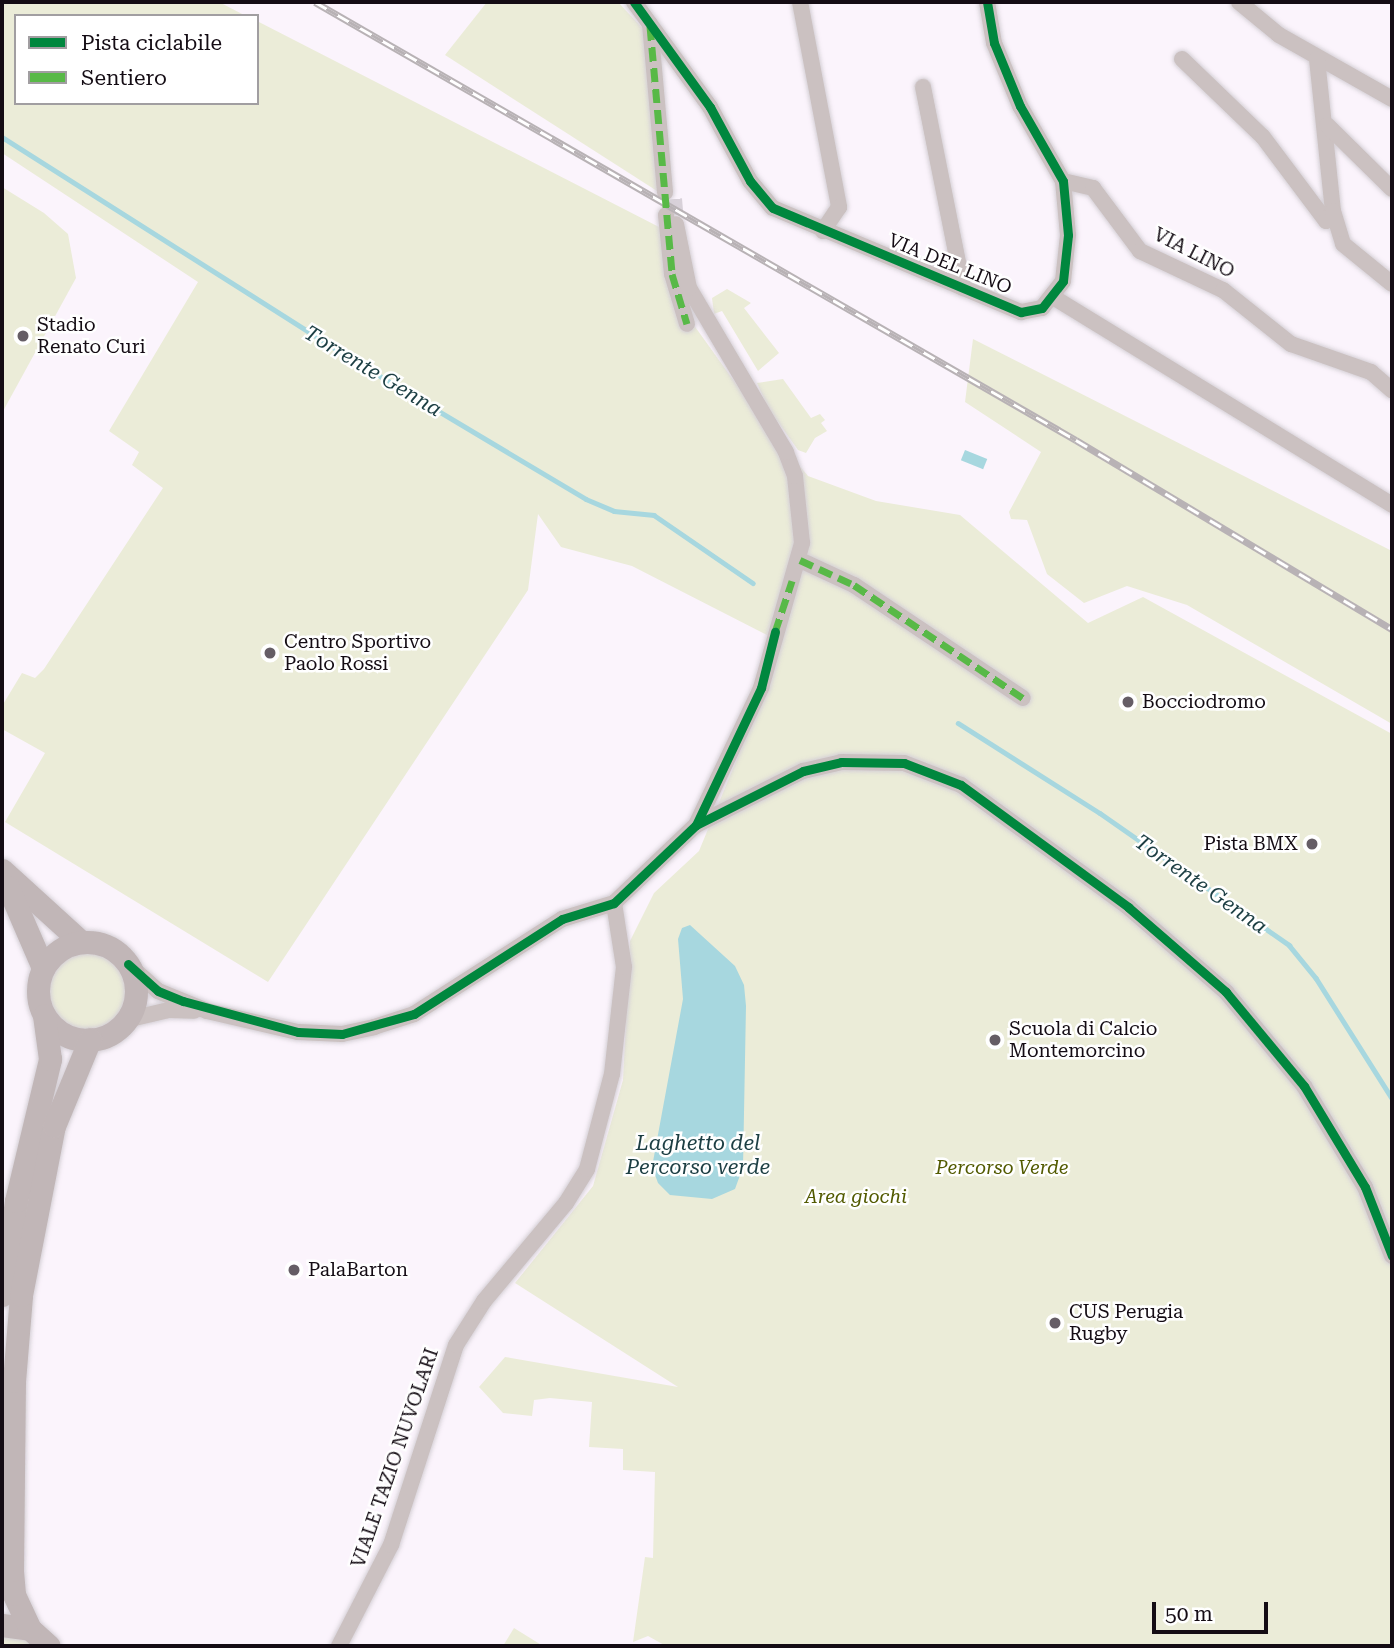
<!DOCTYPE html>
<html>
<head>
<meta charset="utf-8">
<style>
  body { margin:0 }
  #map { position:relative; width:1394px; height:1648px; overflow:hidden; background:#fbf4fc; font-family:"Roboto Serif",serif }
  div>[style] { position:absolute }
  .green>* { inset:0; background:#ebecd8 }
  .round { border-radius:50% }
  .water>* { inset:0; background:#a7d7df; transform-origin:0 0 }
  .stream>* { height:4.5px; margin:-2.25px; padding:0 2.25px; transform-origin:2.25px; border-radius:2.25px; background:#a7d7df }
  .street-tunnel>* { height:16px; margin-top:-8px; transform-origin:0; background:repeating-linear-gradient(90deg,#d8d1d9 0 16px,transparent 0 24px) }
  .roads { filter:drop-shadow(0 0 2px #d5d0d6) drop-shadow(0 0 2px #d5d0d6) }
  .street>* { height:16px; margin:-8px; padding:0 8px; transform-origin:8px; border-radius:8px; background:#cbc1c1 }
  .secondary>* { height:23px; margin:-11.5px; padding:0 11.5px; transform-origin:11.5px; border-radius:11.5px; background:#c1b6b7 }
  .secondary>.ring { margin:-11.5px; padding:0; box-sizing:content-box; background:none; border:23px solid #c1b6b7; border-radius:50% }
  .rail>* { height:7px; margin-top:-3.5px; transform-origin:0; background:repeating-linear-gradient(90deg,#fff 0 13px,#b8b2b5 0 26px); box-sizing:border-box; border-block:2px solid #b8b2b5 }
  .quiet>* { height:7px; margin-top:-3.5px; transform-origin:0; background:repeating-linear-gradient(90deg,#58b947 0 14px,transparent 0 21px) }
  .cycleway>* { height:9px; margin:-4.5px; padding:0 4.5px; transform-origin:4.5px; border-radius:4.5px; background:#00873e }
  .dots>* { width:19px; height:19px; translate:-50% -50%; box-sizing:border-box; border:4px solid #fff; border-radius:50% }
  span { translate:-50% -50%; white-space:nowrap; text-align:center; line-height:1.15; -webkit-text-stroke:5px #fff; paint-order:stroke }
  .street-label { font-size:19px; color:#140c14 }
  .poi-label { font-size:19px; color:#140c14 }
  .left { translate:0 -50%; text-align:left }
  .right { translate:-100% -50%; text-align:right }
  .park-label { font-size:19px; color:#525a00; font-style:italic }
  .water-label { font-size:21px; color:#1c3e43; font-style:italic }
  .frame { position:absolute; inset:0; border:4px solid #140c14; pointer-events:none }
  .legend { position:absolute; left:14px; top:14px; width:245px; height:91px; box-sizing:border-box; background:#fff; border:2px solid #a19ea1; margin:0; padding:9px 12px; list-style:none; font-size:21px; color:#140c14 }
  .legend li { display:flex; align-items:center; gap:14px; height:35px }
  .legend b { width:35px; border:2px solid #a19ea1 }
  .scale { position:absolute; left:1152px; top:1602px; width:116px; height:32px; box-sizing:border-box; border:4px solid #140c14; border-top:0; padding-left:9px; font-size:21px; line-height:24px; white-space:nowrap; color:#140c14; -webkit-text-stroke:5px #fff; paint-order:stroke }
</style>
</head>
<body>
<div id="map">
  <div class="green">
    <i style="clip-path:polygon(2px 2px,219px 2px,246px 16px,16px 16px,16px 103px,257px 103px,257px 21px,661px 228px,678px 303px,767px 427px,808px 476px,876px 501px,960px 515px,1088px 623px,1143px 597px,1392px 734px,1392px 1646px,666px 1646px,648px 1636px,633px 1642px,645px 1557px,653px 1558px,655px 1472px,623px 1470px,623px 1449px,589px 1447px,592px 1402px,550px 1398px,534px 1400px,532px 1416px,503px 1413px,479px 1387px,505px 1357px,678px 1387px,515px 1283px,593px 1186px,623px 1080px,630px 941px,654px 893px,699px 851px,753px 720px,773px 638px,632px 566px,561px 547px,538px 514px,528px 590px,268px 982px,5px 822px,45px 753px,2px 729px,2px 706px,22px 673px,35px 678px,44px 669px,163px 488px,132px 465px,139px 452px,109px 431px,198px 282px,2px 153px)"></i>
    <i style="clip-path:polygon(487px 2px,618px 2px,646px 32px,668px 198px,445px 55px)"></i>
    <i style="clip-path:polygon(2px 187px,44px 213px,68px 234px,76px 278px,2px 413px)"></i>
    <i style="clip-path:polygon(727px 289px,751px 303px,744px 308px,779px 353px,758px 371px,722px 311px,714px 314px,712px 298px)"></i>
    <i style="clip-path:polygon(973px 339px,1392px 551px,1392px 724px,1187px 605px,1127px 586px,1084px 603px,1047px 574px,1027px 520px,1011px 519px,1009px 512px,1041px 452px,965px 402px)"></i>
    <i style="clip-path:polygon(783px 379px,811px 418px,820px 414px,825px 420px,821px 423px,827px 431px,815px 438px,806px 453px,798px 450px,768px 408px,757px 383px)"></i>
    <i class="round" style="left:48px;top:951px;width:80px;height:80px"></i>
    <i style="clip-path:polygon(514px 1628px,543px 1646px,503px 1646px)"></i>
    <i style="clip-path:polygon(2px 1636px,20px 1637px,35px 1646px,2px 1646px)"></i>
  </div>
  <div class="water">
    <i style="left:965px;top:450px;width:24px;height:11px;rotate:22deg"></i>
    <i style="clip-path:polygon(690px 925px,735px 966px,744px 985px,746px 1006px,743px 1167px,735px 1189px,712px 1199px,670px 1195px,658px 1183px,652px 1167px,683px 999px,678px 939px,682px 928px)"></i>
  </div>
  <div class="stream">
    <i style="left:2px;top:137px;width:422px;rotate:32.4deg"></i>
    <i style="left:358px;top:363px;width:265px;rotate:30.8deg"></i>
    <i style="left:586px;top:499px;width:30px;rotate:23deg"></i>
    <i style="left:614px;top:511px;width:40px;rotate:5.7deg"></i>
    <i style="left:654px;top:515px;width:120px;rotate:34.5deg"></i>
    <i style="left:958px;top:723px;width:168px;rotate:32.4deg"></i>
    <i style="left:1100px;top:813px;width:231px;rotate:34.9deg"></i>
    <i style="left:1289px;top:945px;width:43px;rotate:50.7deg"></i>
    <i style="left:1316px;top:978px;width:142px;rotate:57.7deg"></i>
  </div>
  <div class="street-tunnel">
    <i style="left:674px;top:199px;width:25px;rotate:85deg"></i>
  </div>
  <div class="roads">
    <div class="street">
      <i style="left:634px;top:2px;width:130px;rotate:54.1deg"></i>
      <i style="left:710px;top:107px;width:84px;rotate:61.6deg"></i>
      <i style="left:750px;top:181px;width:35px;rotate:50deg"></i>
      <i style="left:773px;top:208px;width:269px;rotate:22.8deg"></i>
      <i style="left:1021px;top:312px;width:21px;rotate:-11deg"></i>
      <i style="left:1042px;top:308px;width:34px;rotate:-52deg"></i>
      <i style="left:1063px;top:281px;width:46px;rotate:-83.8deg"></i>
      <i style="left:1068px;top:235px;width:54px;rotate:-95.3deg"></i>
      <i style="left:1063px;top:181px;width:86px;rotate:-119.8deg"></i>
      <i style="left:1020px;top:106px;width:68px;rotate:-112.4deg"></i>
      <i style="left:994px;top:43px;width:42px;rotate:-99.7deg"></i>
      <i style="left:800px;top:2px;width:209px;rotate:79.2deg"></i>
      <i style="left:839px;top:207px;width:29px;rotate:124deg"></i>
      <i style="left:1239px;top:2px;width:52px;rotate:39.5deg"></i>
      <i style="left:1279px;top:35px;width:130px;rotate:29.5deg"></i>
      <i style="left:650px;top:24px;width:169px;rotate:84.9deg"></i>
      <i style="left:1182px;top:59px;width:112px;rotate:43.9deg"></i>
      <i style="left:1263px;top:137px;width:105px;rotate:53.1deg"></i>
      <i style="left:1326px;top:221px;width:12px;rotate:-55deg"></i>
      <i style="left:1317px;top:59px;width:153px;rotate:84deg"></i>
      <i style="left:1333px;top:211px;width:34px;rotate:73deg"></i>
      <i style="left:1343px;top:244px;width:63px;rotate:39.2deg"></i>
      <i style="left:923px;top:87px;width:205px;rotate:78.7deg"></i>
      <i style="left:1327px;top:125px;width:91px;rotate:44.6deg"></i>
      <i style="left:1063px;top:181px;width:31px;rotate:13deg"></i>
      <i style="left:1093px;top:188px;width:79px;rotate:53.3deg"></i>
      <i style="left:1140px;top:251px;width:92px;rotate:25.2deg"></i>
      <i style="left:1223px;top:290px;width:87px;rotate:38.5deg"></i>
      <i style="left:1291px;top:344px;width:85px;rotate:19.3deg"></i>
      <i style="left:1371px;top:372px;width:28px;rotate:41deg"></i>
      <i style="left:666px;top:215px;width:59px;rotate:84.2deg"></i>
      <i style="left:672px;top:274px;width:52px;rotate:73.3deg"></i>
      <i style="left:1053px;top:297px;width:398px;rotate:31.5deg"></i>
      <i style="left:800px;top:560px;width:60px;rotate:24.8deg"></i>
      <i style="left:854px;top:585px;width:203px;rotate:33.8deg"></i>
      <i style="left:696px;top:825px;width:120px;rotate:-26.8deg"></i>
      <i style="left:803px;top:771px;width:39px;rotate:-13deg"></i>
      <i style="left:841px;top:762px;width:63px;rotate:0.9deg"></i>
      <i style="left:904px;top:763px;width:61px;rotate:21.1deg"></i>
      <i style="left:961px;top:785px;width:207px;rotate:36.1deg"></i>
      <i style="left:1128px;top:907px;width:130px;rotate:40.9deg"></i>
      <i style="left:1226px;top:992px;width:122px;rotate:50.3deg"></i>
      <i style="left:1304px;top:1086px;width:118px;rotate:58.9deg"></i>
      <i style="left:1365px;top:1187px;width:74px;rotate:68.6deg"></i>
      <i style="left:128px;top:964px;width:40px;rotate:42deg"></i>
      <i style="left:158px;top:991px;width:53px;rotate:22.2deg"></i>
      <i style="left:207px;top:1011px;width:93px;rotate:13deg"></i>
      <i style="left:298px;top:1032px;width:44px;rotate:2.6deg"></i>
      <i style="left:342px;top:1034px;width:33px;rotate:-12deg"></i>
      <i style="left:374px;top:1027px;width:42px;rotate:-18deg"></i>
      <i style="left:414px;top:1014px;width:176px;rotate:-32.7deg"></i>
      <i style="left:562px;top:919px;width:54px;rotate:-17.1deg"></i>
      <i style="left:614px;top:903px;width:113px;rotate:-43.6deg"></i>
      <i style="left:696px;top:825px;width:152px;rotate:-64.6deg"></i>
      <i style="left:761px;top:688px;width:151px;rotate:-74.2deg"></i>
      <i style="left:802px;top:543px;width:67px;rotate:-96deg"></i>
      <i style="left:795px;top:476px;width:26px;rotate:-111deg"></i>
      <i style="left:786px;top:452px;width:191px;rotate:-120.6deg"></i>
      <i style="left:689px;top:288px;width:65px;rotate:-101.5deg"></i>
      <i style="left:126px;top:1020px;width:44px;rotate:-13.1deg"></i>
      <i style="left:169px;top:1010px;width:25px;rotate:2deg"></i>
      <i style="left:339px;top:1646px;width:114px;rotate:-62.8deg"></i>
      <i style="left:391px;top:1545px;width:210px;rotate:-72deg"></i>
      <i style="left:456px;top:1345px;width:52px;rotate:-57.5deg"></i>
      <i style="left:484px;top:1301px;width:128px;rotate:-50.1deg"></i>
      <i style="left:566px;top:1203px;width:40px;rotate:-58deg"></i>
      <i style="left:587px;top:1169px;width:98px;rotate:-75.3deg"></i>
      <i style="left:612px;top:1074px;width:108px;rotate:-83.6deg"></i>
      <i style="left:624px;top:967px;width:65px;rotate:-98.9deg"></i>
    </div>
    <div class="secondary">
      <i style="left:2px;top:870px;width:107px;rotate:42.3deg"></i>
      <i style="left:8px;top:887px;width:88px;rotate:66.6deg"></i>
      <i class="ring" style="left:38px;top:942px;width:75px;height:75px"></i>
      <i style="left:2px;top:1295px;width:95px;rotate:-81.5deg"></i>
      <i style="left:16px;top:1201px;width:146px;rotate:-76.5deg"></i>
      <i style="left:50px;top:1059px;width:44px;rotate:-97.8deg"></i>
      <i style="left:2px;top:1625px;width:28px;rotate:8deg"></i>
      <i style="left:30px;top:1629px;width:25px;rotate:42deg"></i>
      <i style="left:30px;top:1629px;width:38px;rotate:-115deg"></i>
      <i style="left:14px;top:1594px;width:24px;rotate:-95deg"></i>
      <i style="left:12px;top:1570px;width:189px;rotate:-89.4deg"></i>
      <i style="left:14px;top:1381px;width:86px;rotate:-85.3deg"></i>
      <i style="left:21px;top:1295px;width:172px;rotate:-79deg"></i>
      <i style="left:54px;top:1126px;width:94px;rotate:-67.5deg"></i>
    </div>
  </div>
  <div class="rail">
    <i style="left:315px;top:2px;width:878px;rotate:29.92deg"></i>
    <i style="left:1076px;top:440px;width:368px;rotate:30.9deg"></i>
  </div>
  <div class="quiet">
    <i style="left:650px;top:26px;width:249px;rotate:84.9deg"></i>
    <i style="left:672px;top:274px;width:52px;rotate:73.3deg"></i>
    <i style="left:800px;top:560px;width:60px;rotate:24.8deg"></i>
    <i style="left:854px;top:585px;width:203px;rotate:33.8deg"></i>
    <i style="left:775px;top:632px;width:54px;rotate:-71.6deg"></i>
  </div>
  <div class="cycleway">
    <i style="left:634px;top:2px;width:130px;rotate:54.1deg"></i>
    <i style="left:710px;top:107px;width:84px;rotate:61.6deg"></i>
    <i style="left:750px;top:181px;width:35px;rotate:50deg"></i>
    <i style="left:773px;top:208px;width:269px;rotate:22.8deg"></i>
    <i style="left:1021px;top:312px;width:21px;rotate:-11deg"></i>
    <i style="left:1042px;top:308px;width:34px;rotate:-52deg"></i>
    <i style="left:1063px;top:281px;width:46px;rotate:-83.8deg"></i>
    <i style="left:1068px;top:235px;width:54px;rotate:-95.3deg"></i>
    <i style="left:1063px;top:181px;width:86px;rotate:-119.8deg"></i>
    <i style="left:1020px;top:106px;width:68px;rotate:-112.4deg"></i>
    <i style="left:994px;top:43px;width:42px;rotate:-99.7deg"></i>
    <i style="left:696px;top:825px;width:120px;rotate:-26.8deg"></i>
    <i style="left:803px;top:771px;width:39px;rotate:-13deg"></i>
    <i style="left:841px;top:762px;width:63px;rotate:0.9deg"></i>
    <i style="left:904px;top:763px;width:61px;rotate:21.1deg"></i>
    <i style="left:961px;top:785px;width:207px;rotate:36.1deg"></i>
    <i style="left:1128px;top:907px;width:130px;rotate:40.9deg"></i>
    <i style="left:1226px;top:992px;width:122px;rotate:50.3deg"></i>
    <i style="left:1304px;top:1086px;width:118px;rotate:58.9deg"></i>
    <i style="left:1365px;top:1187px;width:74px;rotate:68.6deg"></i>
    <i style="left:128px;top:964px;width:40px;rotate:42deg"></i>
    <i style="left:158px;top:991px;width:27px;rotate:22deg"></i>
    <i style="left:183px;top:1001px;width:119px;rotate:15.1deg"></i>
    <i style="left:298px;top:1032px;width:44px;rotate:2.6deg"></i>
    <i style="left:342px;top:1034px;width:75px;rotate:-15.5deg"></i>
    <i style="left:414px;top:1014px;width:176px;rotate:-32.7deg"></i>
    <i style="left:562px;top:919px;width:54px;rotate:-17.1deg"></i>
    <i style="left:614px;top:903px;width:113px;rotate:-43.6deg"></i>
    <i style="left:696px;top:825px;width:152px;rotate:-64.6deg"></i>
    <i style="left:761px;top:688px;width:58px;rotate:-76deg"></i>
  </div>
  <div class="dots">
    <i style="left:23px;top:336px;background:#655d65"></i>
    <i style="left:270px;top:653px;background:#655d65"></i>
    <i style="left:1128px;top:702px;background:#655d65"></i>
    <i style="left:1312px;top:844px;background:#655d65"></i>
    <i style="left:995px;top:1040px;background:#655d65"></i>
    <i style="left:294px;top:1270px;background:#655d65"></i>
    <i style="left:1055px;top:1323px;background:#655d65"></i>
  </div>
  <div class="street-label">
    <span style="left:1194px;top:253px;rotate:27deg">VIA LINO</span>
    <span style="left:950px;top:264px;rotate:22deg">VIA DEL LINO</span>
    <span style="left:395px;top:1458px;rotate:-71deg">VIALE TAZIO NUVOLARI</span>
  </div>
  <div class="poi-label">
    <span class="left" style="left:37px;top:336px">Stadio<br>Renato Curi</span>
    <span class="left" style="left:284px;top:653px">Centro Sportivo<br>Paolo Rossi</span>
    <span class="left" style="left:1142px;top:702px">Bocciodromo</span>
    <span class="right" style="left:1298px;top:844px">Pista BMX</span>
    <span class="left" style="left:1009px;top:1040px">Scuola di Calcio<br>Montemorcino</span>
    <span class="left" style="left:308px;top:1270px">PalaBarton</span>
    <span class="left" style="left:1069px;top:1323px">CUS Perugia<br>Rugby</span>
  </div>
  <div class="park-label">
    <span style="left:1002px;top:1168px">Percorso Verde</span>
    <span style="left:856px;top:1197px">Area giochi</span>
  </div>
  <div class="water-label">
    <span style="left:373px;top:371px;rotate:31deg">Torrente Genna</span>
    <span style="left:1201px;top:884px;rotate:35deg">Torrente Genna</span>
    <span style="left:698px;top:1155px">Laghetto del<br>Percorso verde</span>
  </div>
  <div class="frame"></div>
  <ul class="legend">
  <li><b style="height:9px;background:#00873e"></b>Pista ciclabile</li>
  <li><b style="height:9px;background:#58b947"></b>Sentiero</li>
  </ul>
  <div class="scale">50 m</div>
</div>
</body>
</html>
